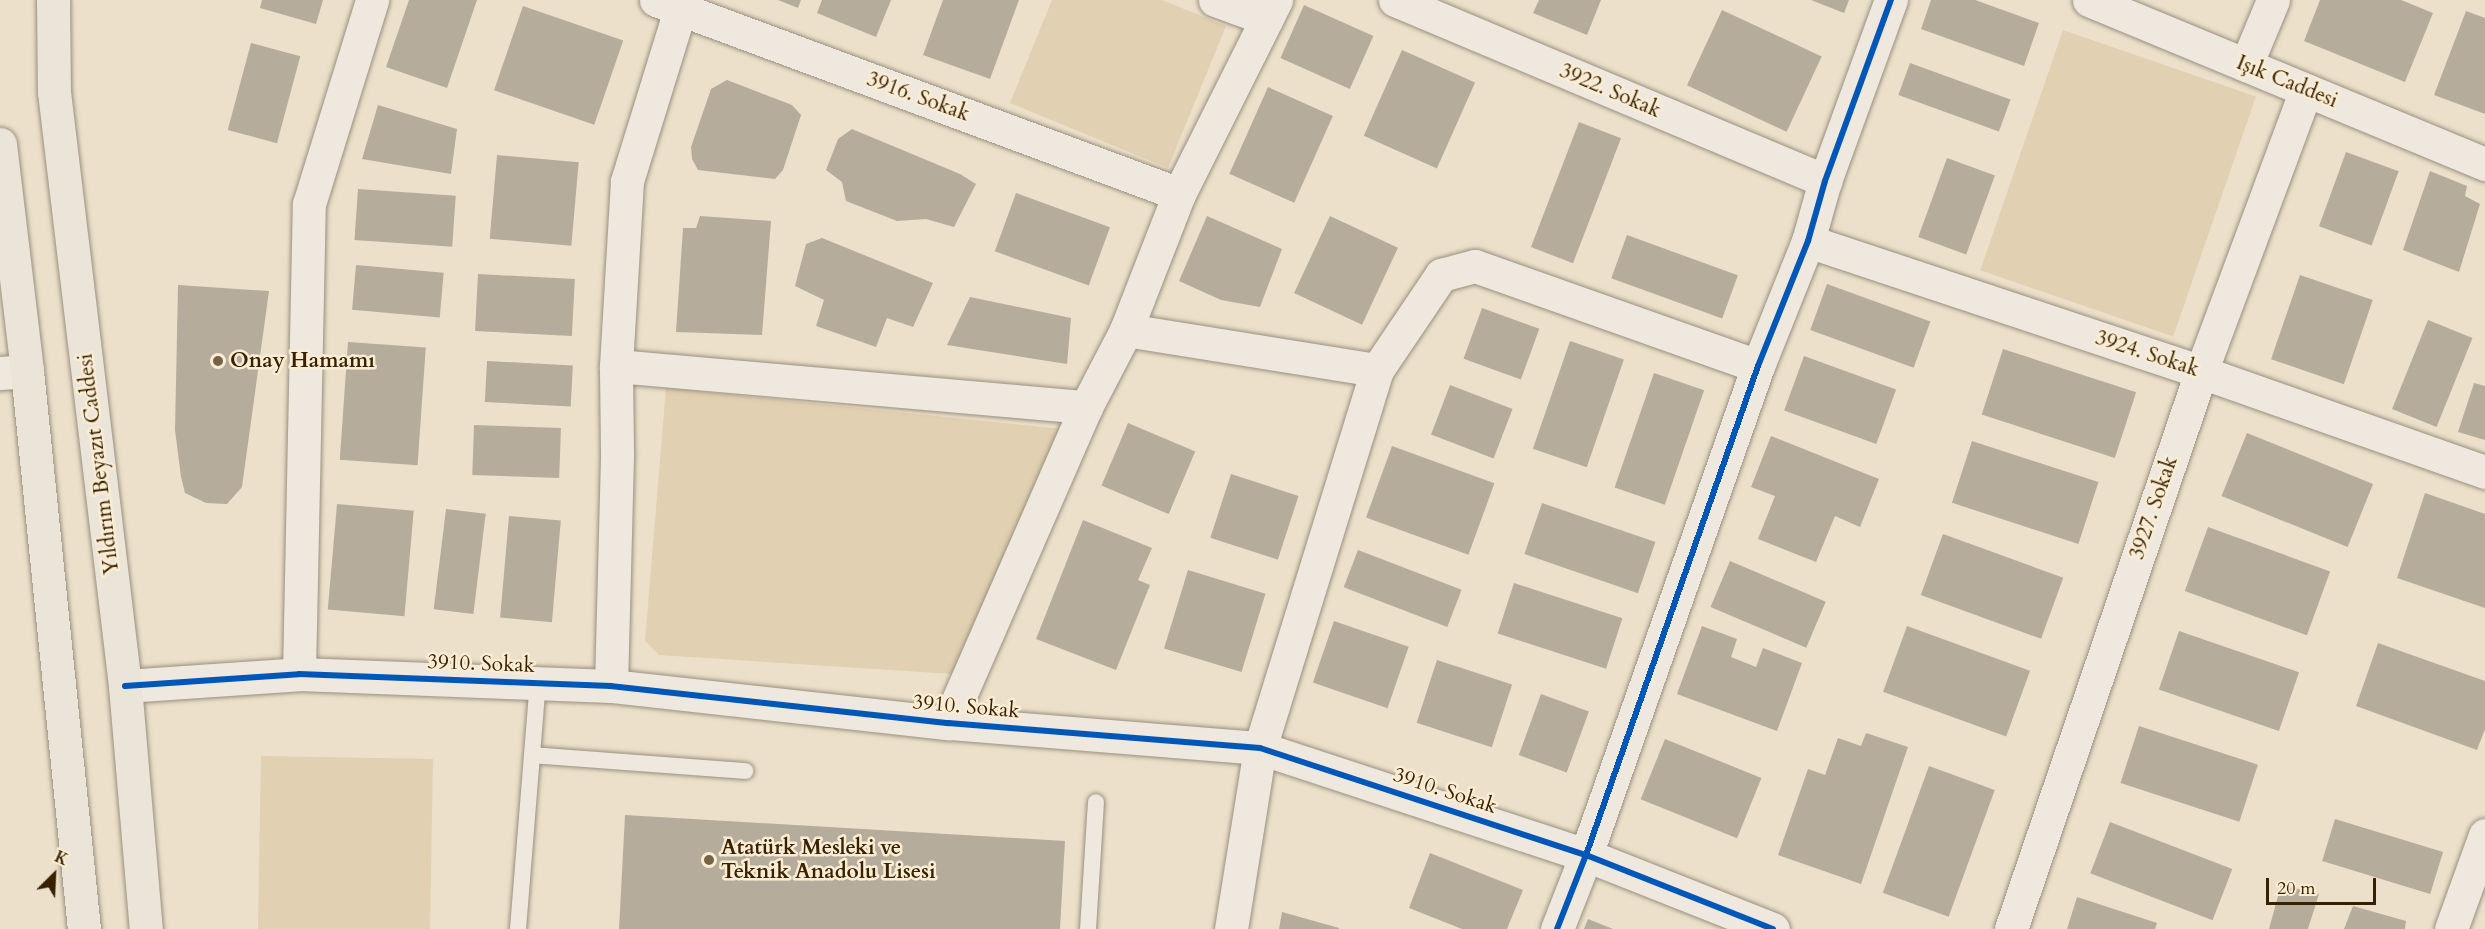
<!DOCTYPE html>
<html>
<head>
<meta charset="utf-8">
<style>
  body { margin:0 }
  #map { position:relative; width:2485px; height:929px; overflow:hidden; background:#ece0ca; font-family:Cardo,serif }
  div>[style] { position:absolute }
  .green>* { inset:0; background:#e1d0b1; transform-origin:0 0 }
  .building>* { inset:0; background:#b6ac9b; transform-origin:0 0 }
  .roads { filter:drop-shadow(0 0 2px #99907f) drop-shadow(0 0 2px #99907f) }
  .service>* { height:16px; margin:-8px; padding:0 8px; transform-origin:8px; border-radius:8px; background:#eee8de }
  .minor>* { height:33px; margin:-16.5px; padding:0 16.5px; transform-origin:16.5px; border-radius:16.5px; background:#eee8de }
  .tertiary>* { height:33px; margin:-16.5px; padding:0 16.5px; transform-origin:16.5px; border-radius:16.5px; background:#eee8de }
  .primary>* { height:33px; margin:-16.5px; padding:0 16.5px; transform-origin:16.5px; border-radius:16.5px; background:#ebe4d8 }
  .cycleway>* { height:6px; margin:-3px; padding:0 3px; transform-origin:3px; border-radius:3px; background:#0057b8 }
  .dots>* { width:16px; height:16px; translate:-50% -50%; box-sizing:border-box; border:3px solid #fbedd4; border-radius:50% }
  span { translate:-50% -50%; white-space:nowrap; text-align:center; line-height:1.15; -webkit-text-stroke:5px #fbedd4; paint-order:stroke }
  .street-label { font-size:21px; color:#372100 }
  .poi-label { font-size:21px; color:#372100; font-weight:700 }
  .left { translate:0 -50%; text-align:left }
  .north { position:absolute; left:24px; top:845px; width:60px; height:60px; -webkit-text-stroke:4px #fbedd4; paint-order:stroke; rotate:24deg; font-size:16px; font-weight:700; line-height:24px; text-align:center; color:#372100 }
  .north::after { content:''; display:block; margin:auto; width:21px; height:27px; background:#372100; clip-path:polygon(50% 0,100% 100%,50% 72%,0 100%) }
  .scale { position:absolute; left:2266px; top:878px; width:110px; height:27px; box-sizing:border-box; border:3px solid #372100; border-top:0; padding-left:8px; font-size:18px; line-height:21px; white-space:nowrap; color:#372100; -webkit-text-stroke:4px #fbedd4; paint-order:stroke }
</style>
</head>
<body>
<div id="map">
  <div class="green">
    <i style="clip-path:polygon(1052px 0,1162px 0,1226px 26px,1168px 168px,1010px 103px)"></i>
    <i style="left:2063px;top:30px;width:204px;height:254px;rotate:19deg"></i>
    <i style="clip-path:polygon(666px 388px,1061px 429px,953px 674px,659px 655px,645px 641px)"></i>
    <i style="left:261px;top:756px;width:172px;height:173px;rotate:1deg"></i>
  </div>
  <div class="building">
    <i style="clip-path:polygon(262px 0,323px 0,316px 24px,260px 8px)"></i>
    <i style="clip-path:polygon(409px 0,477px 0,447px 88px,386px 67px)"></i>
    <i style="clip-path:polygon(778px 0,801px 0,798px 8px)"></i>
    <i style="clip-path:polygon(822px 0,891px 0,876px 37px,817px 13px)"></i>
    <i style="clip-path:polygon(943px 0,1019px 0,990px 79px,923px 55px)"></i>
    <i style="clip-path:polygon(1539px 0,1601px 0,1587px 35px,1533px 13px)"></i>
    <i style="clip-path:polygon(1811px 0,1849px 0,1844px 13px)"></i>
    <i style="clip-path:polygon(1931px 0,1975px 0,2039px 23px,2024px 66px,1921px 29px)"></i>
    <i style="clip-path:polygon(2320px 0,2401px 0,2433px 13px,2405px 82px,2304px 41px)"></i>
    <i style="left:1304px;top:5px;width:76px;height:58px;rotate:24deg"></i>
    <i style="left:523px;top:6px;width:106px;height:89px;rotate:19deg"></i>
    <i style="left:1722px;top:10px;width:110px;height:83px;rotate:25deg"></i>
    <i style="clip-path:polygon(2466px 11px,2485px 18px,2485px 114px,2434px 95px)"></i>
    <i style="left:251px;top:43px;width:51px;height:90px;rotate:15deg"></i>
    <i style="left:1402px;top:50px;width:80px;height:94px;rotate:24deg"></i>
    <i style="left:1910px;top:63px;width:107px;height:34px;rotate:20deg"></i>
    <i style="clip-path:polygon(727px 80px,792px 105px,801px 115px,783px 170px,775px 179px,698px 170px,692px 159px,691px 147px,711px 89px)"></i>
    <i style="left:1268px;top:87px;width:71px;height:95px;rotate:24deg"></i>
    <i style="clip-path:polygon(378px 105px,457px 129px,451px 174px,362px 159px)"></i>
    <i style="left:1579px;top:122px;width:45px;height:134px;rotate:21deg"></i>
    <i style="clip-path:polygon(852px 129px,960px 174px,976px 184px,954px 227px,926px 219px,897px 221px,846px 201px,842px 182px,826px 170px,838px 139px)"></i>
    <i style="left:2346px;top:152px;width:56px;height:79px;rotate:20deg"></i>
    <i style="left:497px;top:155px;width:82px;height:84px;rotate:5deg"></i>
    <i style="left:1947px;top:158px;width:51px;height:84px;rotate:20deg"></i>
    <i style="clip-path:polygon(2430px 171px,2467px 186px,2465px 196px,2480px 204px,2459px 272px,2403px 250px)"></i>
    <i style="left:358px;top:189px;width:98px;height:51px;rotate:4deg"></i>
    <i style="left:1016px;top:193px;width:100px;height:62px;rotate:20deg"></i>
    <i style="clip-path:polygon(700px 216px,771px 221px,762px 335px,676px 332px,683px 228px,696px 228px)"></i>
    <i style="clip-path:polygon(1207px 216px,1282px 249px,1260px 307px,1221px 300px,1179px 281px)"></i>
    <i style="left:1330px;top:216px;width:75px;height:85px;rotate:25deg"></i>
    <i style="left:1627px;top:235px;width:118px;height:46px;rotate:20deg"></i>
    <i style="clip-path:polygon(822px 238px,933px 283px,913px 327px,887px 318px,876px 347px,816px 326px,824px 300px,795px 286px,806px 244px)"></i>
    <i style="left:356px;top:265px;width:88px;height:45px;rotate:5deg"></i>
    <i style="left:478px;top:274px;width:97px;height:57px;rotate:3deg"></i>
    <i style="left:2300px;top:275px;width:77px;height:89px;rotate:19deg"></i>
    <i style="left:1827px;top:284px;width:110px;height:49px;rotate:20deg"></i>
    <i style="clip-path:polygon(178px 285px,269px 291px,242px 487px,227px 504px,206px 503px,185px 493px,181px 477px,175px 430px)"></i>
    <i style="clip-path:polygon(970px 297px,1071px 318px,1067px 364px,947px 345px)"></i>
    <i style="left:1482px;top:308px;width:61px;height:54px;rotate:20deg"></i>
    <i style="left:2428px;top:320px;width:48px;height:96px;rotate:22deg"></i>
    <i style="left:1570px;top:341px;width:57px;height:114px;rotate:19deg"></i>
    <i style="left:348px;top:342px;width:78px;height:118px;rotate:4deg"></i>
    <i style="left:2003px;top:349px;width:140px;height:69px;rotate:18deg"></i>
    <i style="left:1804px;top:356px;width:98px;height:58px;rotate:20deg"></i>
    <i style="left:487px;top:361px;width:86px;height:41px;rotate:3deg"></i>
    <i style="left:1654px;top:373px;width:53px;height:121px;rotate:19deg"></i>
    <i style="clip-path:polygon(2474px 383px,2485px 386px,2485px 440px,2458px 432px)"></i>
    <i style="left:1450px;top:385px;width:67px;height:53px;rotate:21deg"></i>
    <i style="left:1128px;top:423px;width:73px;height:68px;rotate:23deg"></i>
    <i style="left:474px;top:425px;width:87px;height:50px;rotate:2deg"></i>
    <i style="left:2247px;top:433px;width:136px;height:68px;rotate:22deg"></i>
    <i style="clip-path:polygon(1771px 436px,1879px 479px,1860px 527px,1835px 516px,1816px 562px,1758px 539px,1775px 496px,1751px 487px)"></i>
    <i style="left:1972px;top:441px;width:133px;height:65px;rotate:18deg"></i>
    <i style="left:1392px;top:446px;width:109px;height:76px;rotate:20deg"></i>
    <i style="left:1231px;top:474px;width:71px;height:67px;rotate:18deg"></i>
    <i style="clip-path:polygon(2425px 493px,2485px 514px,2485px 608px,2397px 578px)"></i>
    <i style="left:1542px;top:503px;width:120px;height:54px;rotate:19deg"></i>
    <i style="left:337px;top:504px;width:77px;height:106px;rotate:5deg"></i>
    <i style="left:446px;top:509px;width:40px;height:101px;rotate:7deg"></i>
    <i style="left:509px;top:516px;width:52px;height:102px;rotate:5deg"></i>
    <i style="clip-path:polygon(1083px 520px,1152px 548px,1138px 580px,1150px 585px,1116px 670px,1036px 639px)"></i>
    <i style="left:2208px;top:527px;width:130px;height:68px;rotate:20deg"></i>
    <i style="left:1943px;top:534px;width:128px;height:65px;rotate:20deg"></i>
    <i style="left:1358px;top:550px;width:111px;height:40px;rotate:21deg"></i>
    <i style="left:1730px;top:561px;width:104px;height:50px;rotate:23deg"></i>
    <i style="left:1188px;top:570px;width:81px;height:82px;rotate:17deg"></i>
    <i style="left:1514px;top:583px;width:114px;height:53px;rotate:18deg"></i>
    <i style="left:1334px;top:621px;width:79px;height:65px;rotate:19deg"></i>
    <i style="clip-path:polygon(1702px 626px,1737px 639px,1731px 657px,1756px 667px,1763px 648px,1802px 663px,1777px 731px,1677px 694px)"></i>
    <i style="left:1907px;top:626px;width:131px;height:70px;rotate:20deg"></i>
    <i style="left:2179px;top:631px;width:127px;height:62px;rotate:19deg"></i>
    <i style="clip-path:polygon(2378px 643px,2485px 681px,2485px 729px,2477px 750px,2356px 706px)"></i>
    <i style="left:1437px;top:660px;width:79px;height:66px;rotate:18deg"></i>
    <i style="left:1541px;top:694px;width:51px;height:65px;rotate:20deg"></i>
    <i style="left:2139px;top:726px;width:125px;height:60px;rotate:18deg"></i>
    <i style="clip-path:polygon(1866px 733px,1908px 747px,1861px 884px,1778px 855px,1808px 769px,1825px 775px,1838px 738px,1861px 746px)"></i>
    <i style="left:1665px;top:739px;width:104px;height:65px;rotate:22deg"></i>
    <i style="left:1929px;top:766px;width:70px;height:135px;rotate:20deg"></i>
    <i style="clip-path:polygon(625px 815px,1065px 841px,1060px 929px,619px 929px)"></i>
    <i style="left:2335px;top:819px;width:113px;height:44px;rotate:17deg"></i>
    <i style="left:2110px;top:822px;width:131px;height:55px;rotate:21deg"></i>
    <i style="clip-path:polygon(1430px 853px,1523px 890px,1507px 929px,1462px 929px,1409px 908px)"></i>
    <i style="clip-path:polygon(2281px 885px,2319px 894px,2308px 929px,2269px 929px)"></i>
    <i style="clip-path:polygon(2077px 897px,2157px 923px,2155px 929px,2067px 929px)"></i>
    <i style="clip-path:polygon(2353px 906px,2406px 921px,2405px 929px,2344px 929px)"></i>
    <i style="clip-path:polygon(1282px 912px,1339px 928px,1339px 929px,1279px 929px)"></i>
    <i style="clip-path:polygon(1588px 919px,1613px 929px,1584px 929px)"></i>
  </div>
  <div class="roads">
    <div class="service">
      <i style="left:532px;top:755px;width:214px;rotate:4.3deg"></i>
      <i style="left:518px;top:929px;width:247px;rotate:-85.4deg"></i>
      <i style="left:1088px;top:929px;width:127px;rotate:-86.4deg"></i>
    </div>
    <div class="minor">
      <i style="left:656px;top:0;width:558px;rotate:20.35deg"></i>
      <i style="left:1215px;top:0;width:55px;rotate:20.1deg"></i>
      <i style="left:1395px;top:0;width:467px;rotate:22.8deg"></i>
      <i style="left:2246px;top:65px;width:70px;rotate:-67.4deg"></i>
      <i style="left:1808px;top:241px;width:414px;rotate:18.4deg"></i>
      <i style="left:2201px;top:372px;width:301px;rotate:19.4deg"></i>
      <i style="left:1126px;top:330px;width:254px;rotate:9.1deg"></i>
      <i style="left:1377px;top:370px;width:115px;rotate:-56deg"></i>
      <i style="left:1441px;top:275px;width:35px;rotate:-15deg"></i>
      <i style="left:1475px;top:266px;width:300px;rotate:19.5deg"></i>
      <i style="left:616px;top:366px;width:472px;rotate:5deg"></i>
      <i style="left:0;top:373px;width:27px;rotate:-4deg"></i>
      <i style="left:299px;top:674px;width:470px;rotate:-88.8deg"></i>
      <i style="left:309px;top:204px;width:214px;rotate:-72.8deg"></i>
      <i style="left:125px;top:686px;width:174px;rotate:-3.9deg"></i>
      <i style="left:299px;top:674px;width:312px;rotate:2.2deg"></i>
      <i style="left:611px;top:686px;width:339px;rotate:6.3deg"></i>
      <i style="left:948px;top:723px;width:313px;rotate:4.6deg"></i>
      <i style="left:1260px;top:748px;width:343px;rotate:18.2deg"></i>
      <i style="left:1586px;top:855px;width:201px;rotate:21.6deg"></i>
      <i style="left:611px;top:686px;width:234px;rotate:-88.5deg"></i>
      <i style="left:617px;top:452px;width:86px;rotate:-90.7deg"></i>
      <i style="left:616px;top:366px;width:185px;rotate:-86.6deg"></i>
      <i style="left:627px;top:181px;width:189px;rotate:-72.8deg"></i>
      <i style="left:948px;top:723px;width:345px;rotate:-66.4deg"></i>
      <i style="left:1086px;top:407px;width:87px;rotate:-62.5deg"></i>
      <i style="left:1126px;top:330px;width:146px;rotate:-68.7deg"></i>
      <i style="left:1179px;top:194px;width:217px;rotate:-63.4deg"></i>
      <i style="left:1231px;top:929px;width:183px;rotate:-80.9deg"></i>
      <i style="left:1260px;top:748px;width:396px;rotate:-72.8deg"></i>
      <i style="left:1557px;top:929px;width:79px;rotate:-68.6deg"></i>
      <i style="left:1586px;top:855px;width:518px;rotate:-70.62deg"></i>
      <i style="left:1758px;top:366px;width:135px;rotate:-68.2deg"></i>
      <i style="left:1808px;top:241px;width:62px;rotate:-74.2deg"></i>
      <i style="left:1825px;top:181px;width:193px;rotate:-70deg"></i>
      <i style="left:2011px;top:929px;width:589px;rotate:-71.16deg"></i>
      <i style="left:2201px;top:372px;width:301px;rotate:-69.6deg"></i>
      <i style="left:2451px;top:929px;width:100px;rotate:-70.1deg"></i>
    </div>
    <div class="tertiary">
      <i style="left:2089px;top:0;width:429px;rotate:22.5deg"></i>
    </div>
    <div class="primary">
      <i style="left:53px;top:0;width:92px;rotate:89.4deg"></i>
      <i style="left:54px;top:92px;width:598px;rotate:83.18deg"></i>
      <i style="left:125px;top:686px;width:244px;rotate:85.1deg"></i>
      <i style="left:0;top:144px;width:229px;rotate:83.2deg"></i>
      <i style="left:27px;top:371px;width:561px;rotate:84.17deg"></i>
    </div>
  </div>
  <div class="cycleway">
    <i style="left:125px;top:686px;width:174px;rotate:-3.9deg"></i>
    <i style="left:299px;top:674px;width:312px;rotate:2.2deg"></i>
    <i style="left:611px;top:686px;width:339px;rotate:6.3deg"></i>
    <i style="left:948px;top:723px;width:313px;rotate:4.6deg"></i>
    <i style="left:1260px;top:748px;width:343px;rotate:18.2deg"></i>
    <i style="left:1586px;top:855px;width:201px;rotate:21.6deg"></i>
    <i style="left:1557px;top:929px;width:79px;rotate:-68.6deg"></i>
    <i style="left:1586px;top:855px;width:518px;rotate:-70.62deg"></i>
    <i style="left:1758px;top:366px;width:135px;rotate:-68.2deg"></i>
    <i style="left:1808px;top:241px;width:62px;rotate:-74.2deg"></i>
    <i style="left:1825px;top:181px;width:193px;rotate:-70deg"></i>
  </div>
  <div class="dots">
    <i style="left:218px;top:361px;background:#766447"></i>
    <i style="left:709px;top:860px;background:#766447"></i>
  </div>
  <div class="street-label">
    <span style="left:2287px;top:82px;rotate:22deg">Işık Caddesi</span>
    <span style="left:1610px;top:91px;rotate:23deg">3922. Sokak</span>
    <span style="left:918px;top:97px;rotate:20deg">3916. Sokak</span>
    <span style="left:2147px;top:354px;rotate:18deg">3924. Sokak</span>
    <span style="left:99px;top:464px;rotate:-97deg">Yıldırım Beyazıt Caddesi</span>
    <span style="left:2154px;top:508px;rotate:-71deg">3927. Sokak</span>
    <span style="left:481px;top:664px;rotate:2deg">3910. Sokak</span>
    <span style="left:966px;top:707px;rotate:5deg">3910. Sokak</span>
    <span style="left:1445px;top:791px;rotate:18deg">3910. Sokak</span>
  </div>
  <div class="poi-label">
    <span class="left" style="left:230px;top:361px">Onay Hamamı</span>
    <span class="left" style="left:721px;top:860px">Atatürk Mesleki ve<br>Teknik Anadolu Lisesi</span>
  </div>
  <div class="north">K</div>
  <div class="scale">20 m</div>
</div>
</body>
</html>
